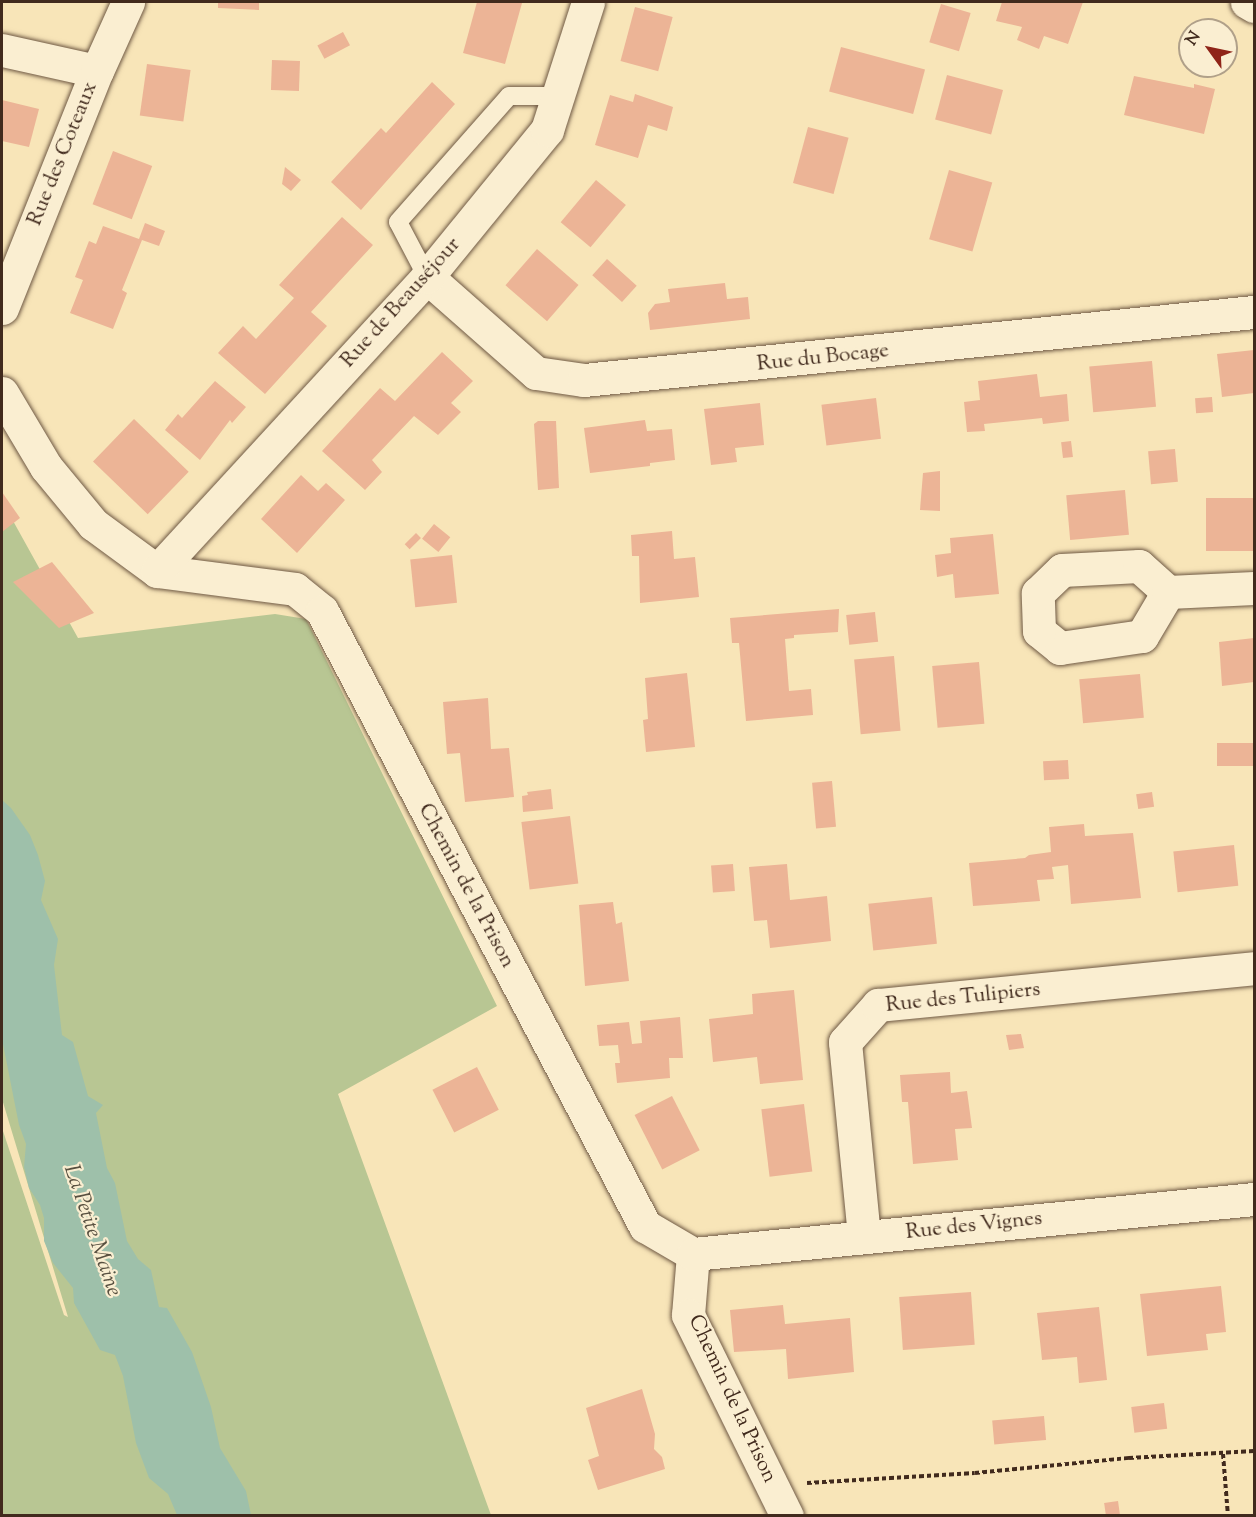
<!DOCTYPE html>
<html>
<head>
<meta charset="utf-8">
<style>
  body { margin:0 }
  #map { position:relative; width:1256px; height:1517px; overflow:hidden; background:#f8e5b8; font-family:"Sorts Mill Goudy",serif }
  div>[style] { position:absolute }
  .green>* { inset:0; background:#b8c693 }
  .water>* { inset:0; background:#9ec0aa }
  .building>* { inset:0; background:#ecb496; transform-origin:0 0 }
  .path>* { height:4px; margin-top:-2px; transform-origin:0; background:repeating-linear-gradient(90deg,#412a1d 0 4.5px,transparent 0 7.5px) }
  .roads { filter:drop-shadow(0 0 2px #6f5944) drop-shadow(0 0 2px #6f5944) }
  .service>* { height:18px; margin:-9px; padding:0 9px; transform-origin:9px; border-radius:9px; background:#faeed1 }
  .minor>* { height:33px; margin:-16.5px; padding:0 16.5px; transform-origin:16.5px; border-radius:16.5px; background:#faeed1 }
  span { translate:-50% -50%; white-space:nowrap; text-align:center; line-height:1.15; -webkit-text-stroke:4.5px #faeed1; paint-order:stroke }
  .street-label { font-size:21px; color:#412a1d }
  .water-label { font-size:22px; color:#585040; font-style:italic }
  .frame { position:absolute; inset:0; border:3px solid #412a1d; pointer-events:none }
  .north { position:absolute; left:1178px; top:18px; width:60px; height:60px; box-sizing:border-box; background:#faeed1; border:2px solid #b0a089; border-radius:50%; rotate:303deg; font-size:16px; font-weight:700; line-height:24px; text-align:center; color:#412a1d }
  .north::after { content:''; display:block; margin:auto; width:21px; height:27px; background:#8f2418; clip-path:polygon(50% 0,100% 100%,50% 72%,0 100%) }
</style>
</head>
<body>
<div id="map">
  <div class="green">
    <i style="clip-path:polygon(2px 501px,78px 638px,275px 614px,306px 619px,497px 1006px,338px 1094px,491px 1515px,2px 1515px,2px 1128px,64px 1315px,68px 1317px,2px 1099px)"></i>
  </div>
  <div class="water">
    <i style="clip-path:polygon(2px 800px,11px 808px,30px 835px,38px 855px,45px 881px,41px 900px,58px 939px,54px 965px,62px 1035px,73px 1042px,88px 1096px,103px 1105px,96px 1113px,107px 1168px,115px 1183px,127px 1241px,138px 1259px,151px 1270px,159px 1307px,167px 1308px,192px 1352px,211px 1407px,220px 1448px,246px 1491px,251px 1515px,177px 1515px,168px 1494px,149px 1478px,136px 1443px,123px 1376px,115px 1355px,100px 1350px,74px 1303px,73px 1288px,53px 1263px,44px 1241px,44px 1218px,40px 1205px,29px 1188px,24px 1167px,26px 1144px,19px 1125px,2px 1039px)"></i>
  </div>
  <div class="building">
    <i style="clip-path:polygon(218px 2px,259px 2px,259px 10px,218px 8px)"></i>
    <i style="clip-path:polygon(477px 2px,522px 3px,505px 64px,463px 53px)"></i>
    <i style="clip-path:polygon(1002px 2px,1083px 2px,1068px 44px,1044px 36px,1039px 49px,1017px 40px,1022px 27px,996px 21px)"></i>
    <i style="left:941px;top:4px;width:31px;height:40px;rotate:17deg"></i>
    <i style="left:635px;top:7px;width:39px;height:56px;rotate:15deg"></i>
    <i style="left:343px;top:32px;width:15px;height:29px;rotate:62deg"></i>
    <i style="left:841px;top:47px;width:87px;height:46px;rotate:15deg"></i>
    <i style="left:272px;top:60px;width:28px;height:30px;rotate:2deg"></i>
    <i style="left:147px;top:64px;width:44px;height:52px;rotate:8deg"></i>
    <i style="left:947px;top:75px;width:58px;height:46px;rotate:15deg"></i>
    <i style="clip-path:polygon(1134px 76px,1194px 88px,1194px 84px,1215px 89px,1204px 134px,1124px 115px)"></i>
    <i style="clip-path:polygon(432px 82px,455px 104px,361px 210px,331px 182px,381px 128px,386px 133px)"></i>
    <i style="clip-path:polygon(635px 94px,673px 107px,667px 131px,648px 125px,638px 158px,595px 145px,610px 95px,633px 102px)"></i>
    <i style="clip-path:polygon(2px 100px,39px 109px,29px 147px,2px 141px)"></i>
    <i style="left:808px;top:127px;width:42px;height:58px;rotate:15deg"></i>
    <i style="left:113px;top:151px;width:42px;height:57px;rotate:21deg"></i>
    <i style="clip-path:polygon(285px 167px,301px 180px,291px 191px,282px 184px)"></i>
    <i style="left:949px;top:170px;width:45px;height:72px;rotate:16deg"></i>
    <i style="left:596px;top:180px;width:39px;height:55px;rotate:40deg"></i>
    <i style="clip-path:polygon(342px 217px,373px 245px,311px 312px,327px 326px,265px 394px,218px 353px,243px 326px,256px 339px,294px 298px,279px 285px)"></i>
    <i style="clip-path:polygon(145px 223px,165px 231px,159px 246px,142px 240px,122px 290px,127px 293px,113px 329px,70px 313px,83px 280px,75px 277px,89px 241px,96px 244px,103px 226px,139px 239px)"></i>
    <i style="left:537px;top:249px;width:55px;height:48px;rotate:41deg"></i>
    <i style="left:607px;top:259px;width:40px;height:22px;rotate:42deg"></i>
    <i style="clip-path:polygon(725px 283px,727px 299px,748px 297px,750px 319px,650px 330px,648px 313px,655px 304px,670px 302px,668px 289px)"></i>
    <i style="clip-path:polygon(1254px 350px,1254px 393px,1222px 397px,1217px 354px)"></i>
    <i style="clip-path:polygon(442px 352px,473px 381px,451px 403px,461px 412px,438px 435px,414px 416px,372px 460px,382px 472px,365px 490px,322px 451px,380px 388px,395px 401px)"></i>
    <i style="left:1152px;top:361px;width:46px;height:63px;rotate:85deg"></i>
    <i style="clip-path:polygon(1037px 374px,1040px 397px,1067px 394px,1069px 421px,1043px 424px,1042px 418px,984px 424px,985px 431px,967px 432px,964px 402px,980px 400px,978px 381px)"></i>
    <i style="clip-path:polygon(215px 381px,246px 407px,232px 423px,230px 420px,200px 460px,165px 430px,178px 414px,182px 418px)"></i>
    <i style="left:1212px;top:397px;width:15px;height:17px;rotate:86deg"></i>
    <i style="left:876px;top:398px;width:41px;height:55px;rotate:83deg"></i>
    <i style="clip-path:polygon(760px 403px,764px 445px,735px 448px,737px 462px,711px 465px,704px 409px)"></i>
    <i style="left:134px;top:419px;width:76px;height:59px;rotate:44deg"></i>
    <i style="clip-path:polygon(645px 420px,647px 431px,672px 429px,675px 460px,650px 463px,650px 466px,590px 473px,584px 428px)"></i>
    <i style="clip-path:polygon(538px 421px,556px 421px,559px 488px,538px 490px,534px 424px)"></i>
    <i style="left:1071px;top:441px;width:16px;height:10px;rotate:83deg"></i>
    <i style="left:1175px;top:449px;width:33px;height:27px;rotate:85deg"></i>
    <i style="clip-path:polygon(940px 471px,940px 511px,920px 510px,923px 473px)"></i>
    <i style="clip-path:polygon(301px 475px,318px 491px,326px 483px,345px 500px,297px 553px,261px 519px)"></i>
    <i style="left:1125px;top:490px;width:45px;height:59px;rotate:85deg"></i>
    <i style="clip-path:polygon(2px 492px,20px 518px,2px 532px)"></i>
    <i style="left:1254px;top:498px;width:53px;height:48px;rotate:90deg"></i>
    <i style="left:434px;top:524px;width:21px;height:19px;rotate:39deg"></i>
    <i style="clip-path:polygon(672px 531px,674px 559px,695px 557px,699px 597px,640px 603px,639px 556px,632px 556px,631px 535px)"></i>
    <i style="left:416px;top:533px;width:7px;height:16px;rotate:45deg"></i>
    <i style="clip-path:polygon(993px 534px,999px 594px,955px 598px,953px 574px,937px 577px,935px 555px,951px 553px,950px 538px)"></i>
    <i style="left:452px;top:555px;width:48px;height:42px;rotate:84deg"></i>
    <i style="clip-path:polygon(52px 562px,94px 613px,59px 628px,13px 582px)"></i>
    <i style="clip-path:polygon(839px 609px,838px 632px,794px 635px,794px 638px,785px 639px,789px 691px,811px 689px,813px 715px,746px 721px,739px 643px,732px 643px,730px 618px)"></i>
    <i style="left:875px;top:612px;width:30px;height:29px;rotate:84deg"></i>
    <i style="clip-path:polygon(1254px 638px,1254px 682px,1222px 686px,1219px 642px)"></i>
    <i style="left:894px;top:656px;width:75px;height:40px;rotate:85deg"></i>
    <i style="left:979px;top:662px;width:62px;height:47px;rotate:85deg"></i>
    <i style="clip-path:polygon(687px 673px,695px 747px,646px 752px,643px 720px,648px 719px,645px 678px)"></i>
    <i style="left:1140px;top:674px;width:44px;height:61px;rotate:85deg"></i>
    <i style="clip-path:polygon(488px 698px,491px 749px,509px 748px,514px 797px,465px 802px,460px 753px,447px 754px,443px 702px)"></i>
    <i style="left:1254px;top:743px;width:23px;height:37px;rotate:90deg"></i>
    <i style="left:1068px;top:760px;width:19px;height:25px;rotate:87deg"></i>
    <i style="left:832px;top:781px;width:46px;height:20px;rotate:85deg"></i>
    <i style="clip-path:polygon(551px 789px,553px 809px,523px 812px,522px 796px,528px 795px,527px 792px)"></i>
    <i style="left:1152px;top:792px;width:15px;height:16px;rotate:82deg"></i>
    <i style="left:570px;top:816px;width:68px;height:49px;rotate:83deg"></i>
    <i style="clip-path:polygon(1084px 824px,1085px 836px,1133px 833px,1141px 898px,1071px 904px,1068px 865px,1052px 867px,1054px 879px,1037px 880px,1040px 901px,973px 906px,969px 863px,1025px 858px,1029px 855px,1051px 852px,1049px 827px)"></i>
    <i style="left:1234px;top:845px;width:41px;height:61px;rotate:84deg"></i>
    <i style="left:733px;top:864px;width:27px;height:22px;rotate:86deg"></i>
    <i style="clip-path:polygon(787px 864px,790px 900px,827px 896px,831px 941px,770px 948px,767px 920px,754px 921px,749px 867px)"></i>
    <i style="left:932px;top:897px;width:47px;height:64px;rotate:84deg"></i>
    <i style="clip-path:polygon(613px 902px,616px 924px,622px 922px,629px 981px,585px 986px,579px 905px)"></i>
    <i style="clip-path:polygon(794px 990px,803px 1080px,760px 1084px,757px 1057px,713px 1062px,709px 1019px,753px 1014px,752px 994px)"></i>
    <i style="clip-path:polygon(680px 1017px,683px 1058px,669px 1058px,670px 1078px,617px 1083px,615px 1063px,620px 1063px,618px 1045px,599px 1046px,597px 1025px,629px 1022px,632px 1044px,642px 1043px,640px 1021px)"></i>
    <i style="clip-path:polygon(1021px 1034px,1024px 1048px,1009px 1050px,1006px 1035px)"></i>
    <i style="left:477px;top:1067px;width:48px;height:50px;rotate:63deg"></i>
    <i style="clip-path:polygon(950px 1072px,951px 1093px,967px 1091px,972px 1128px,955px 1129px,958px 1160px,913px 1164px,908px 1102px,902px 1102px,900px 1075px)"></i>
    <i style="left:672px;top:1096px;width:61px;height:42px;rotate:63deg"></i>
    <i style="left:804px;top:1104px;width:68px;height:43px;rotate:83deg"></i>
    <i style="clip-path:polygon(1221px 1286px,1226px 1332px,1206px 1334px,1208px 1350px,1147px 1356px,1140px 1294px)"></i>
    <i style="left:971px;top:1292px;width:53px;height:72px;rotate:86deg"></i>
    <i style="clip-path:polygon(783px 1305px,785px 1324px,850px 1318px,854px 1372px,788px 1379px,786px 1349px,734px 1352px,730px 1310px)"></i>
    <i style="clip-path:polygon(1099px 1307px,1107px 1380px,1079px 1383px,1077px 1357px,1042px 1360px,1037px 1313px)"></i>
    <i style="clip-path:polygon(642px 1389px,655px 1434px,654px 1449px,662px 1457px,665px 1469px,598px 1490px,588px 1460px,599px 1456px,586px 1408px)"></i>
    <i style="left:1164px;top:1403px;width:26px;height:33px;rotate:83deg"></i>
    <i style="left:1044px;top:1416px;width:24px;height:52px;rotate:85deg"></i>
    <i style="left:1118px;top:1501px;width:14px;height:14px;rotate:82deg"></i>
  </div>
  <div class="path">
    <i style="left:1223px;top:1454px;width:62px;rotate:85.4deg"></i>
    <i style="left:807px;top:1483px;width:168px;rotate:-3.4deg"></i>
    <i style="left:975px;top:1473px;width:155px;rotate:-5.6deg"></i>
    <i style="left:1129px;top:1458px;width:125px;rotate:-3.2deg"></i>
  </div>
  <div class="roads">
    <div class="service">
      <i style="left:427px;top:277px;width:62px;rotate:-117.8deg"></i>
      <i style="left:398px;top:222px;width:168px;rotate:-48.6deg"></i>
      <i style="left:509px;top:96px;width:49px"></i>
    </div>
    <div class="minor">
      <i style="left:1247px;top:2px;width:8px;rotate:30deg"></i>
      <i style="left:2px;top:50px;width:97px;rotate:12.5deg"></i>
      <i style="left:427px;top:277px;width:145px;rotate:41.4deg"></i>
      <i style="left:536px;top:373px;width:49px;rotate:8.3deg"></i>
      <i style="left:584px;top:380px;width:673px;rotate:-5.8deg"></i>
      <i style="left:2px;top:308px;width:255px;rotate:-68.2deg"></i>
      <i style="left:97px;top:71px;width:76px;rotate:-65.8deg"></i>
      <i style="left:2px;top:393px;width:86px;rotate:59.3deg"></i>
      <i style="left:46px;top:467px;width:74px;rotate:50.5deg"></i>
      <i style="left:93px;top:524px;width:79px;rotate:36.3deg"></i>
      <i style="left:157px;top:571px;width:139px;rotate:7.4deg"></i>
      <i style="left:295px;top:589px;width:35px;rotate:39deg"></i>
      <i style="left:322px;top:611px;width:695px;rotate:62.29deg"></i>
      <i style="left:645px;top:1226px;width:56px;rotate:30.3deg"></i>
      <i style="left:693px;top:1254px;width:61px;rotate:94.7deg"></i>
      <i style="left:688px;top:1315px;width:224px;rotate:63.8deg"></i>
      <i style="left:157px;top:571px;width:399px;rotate:-47.4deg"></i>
      <i style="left:427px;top:277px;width:190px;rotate:-50.8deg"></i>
      <i style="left:547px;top:130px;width:134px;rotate:-72.2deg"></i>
      <i style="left:1168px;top:592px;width:51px;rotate:120.6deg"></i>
      <i style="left:1142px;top:636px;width:83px;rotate:171.7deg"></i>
      <i style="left:1060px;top:648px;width:27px;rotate:-141deg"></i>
      <i style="left:1039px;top:631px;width:38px;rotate:-92deg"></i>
      <i style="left:1038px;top:593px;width:33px;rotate:-44deg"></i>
      <i style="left:1062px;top:570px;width:77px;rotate:-3deg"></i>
      <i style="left:1139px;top:566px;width:39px;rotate:42deg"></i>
      <i style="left:1168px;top:592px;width:86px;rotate:-2.7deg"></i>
      <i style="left:864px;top:1236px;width:195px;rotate:-95.6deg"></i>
      <i style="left:845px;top:1042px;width:50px;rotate:-48.3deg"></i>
      <i style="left:878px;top:1005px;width:378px;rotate:-5.6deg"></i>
      <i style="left:693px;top:1254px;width:564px;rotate:-5.6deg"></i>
    </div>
  </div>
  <div class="street-label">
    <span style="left:63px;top:154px;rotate:-68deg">Rue des Coteaux</span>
    <span style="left:401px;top:303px;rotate:-48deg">Rue de Beauséjour</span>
    <span style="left:823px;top:358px;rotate:-6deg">Rue du Bocage</span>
    <span style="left:466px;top:886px;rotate:62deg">Chemin de la Prison</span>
    <span style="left:963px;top:998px;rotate:-6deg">Rue des Tulipiers</span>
    <span style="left:974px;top:1226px;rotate:-6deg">Rue des Vignes</span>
    <span style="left:732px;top:1399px;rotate:65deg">Chemin de la Prison</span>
  </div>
  <div class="water-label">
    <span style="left:91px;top:1231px;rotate:71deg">La Petite Maine</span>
  </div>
  <div class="frame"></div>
  <div class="north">N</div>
</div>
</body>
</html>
